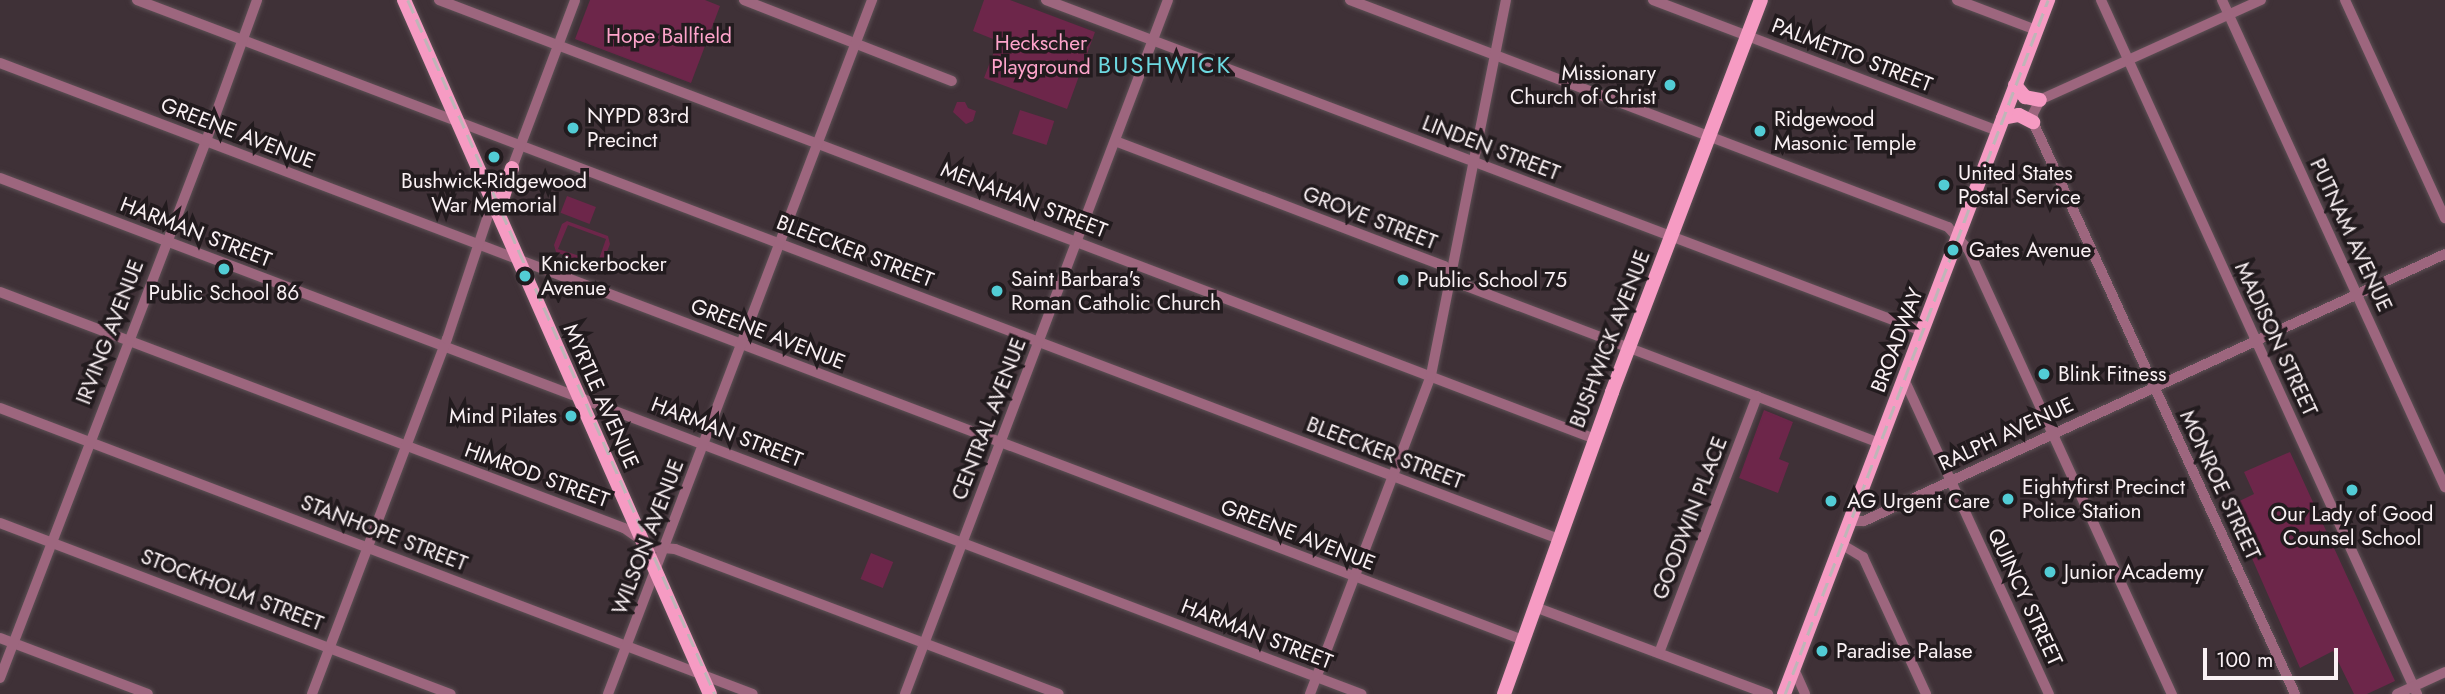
<!DOCTYPE html>
<html>
<head>
<meta charset="utf-8">
<style>
  body { margin:0 }
  #map { position:relative; width:2445px; height:694px; overflow:hidden; background:#3f3137; font-family:Jost,sans-serif }
  div>[style] { position:absolute }
  .green>* { inset:0; background:#6d264a; transform-origin:0 0 }
  .roads { filter:drop-shadow(0 0 2px #5d5055) drop-shadow(0 0 2px #5d5055) }
  .minor>* { height:10px; margin:-5px; padding:0 5px; transform-origin:5px; border-radius:5px; background:#9d667e }
  .major>* { height:14px; margin:-7px; padding:0 7px; transform-origin:7px; border-radius:7px; background:#f69bc3 }
  .rail>* { height:2.5px; margin-top:-1.25px; transform-origin:0; background:repeating-linear-gradient(90deg,#bfb5b8 0 14px,transparent 0 21px) }
  .dots>* { width:19px; height:19px; translate:-50% -50%; box-sizing:border-box; border:4px solid #221b1e; border-radius:50% }
  span { translate:-50% -50%; white-space:nowrap; text-align:center; line-height:1.15; -webkit-text-stroke:7px #221b1e; paint-order:stroke }
  .park-label { font-size:21px; color:#fea4cb }
  .street-label { font-size:21px; color:#faf1f4 }
  .poi-label { font-size:21px; color:#faf1f4 }
  .right { translate:-100% -50%; text-align:right }
  .left { translate:0 -50%; text-align:left }
  .quarter-label { font-size:24px; color:#6dd9e1; letter-spacing:2px }
  .scale { position:absolute; left:2203px; top:648px; width:135px; height:32px; box-sizing:border-box; border:4px solid #faf1f4; border-top:0; padding-left:9px; font-size:21px; line-height:24px; white-space:nowrap; color:#faf1f4; -webkit-text-stroke:5px #221b1e; paint-order:stroke }
</style>
</head>
<body>
<div id="map">
  <div class="green">
    <i style="clip-path:polygon(590px 0,705px 0,720px 6px,691px 83px,575px 39px)"></i>
    <i style="clip-path:polygon(984px 0,1010px 0,1095px 32px,1067px 109px,984px 78px,998px 41px,973px 31px)"></i>
    <i style="clip-path:polygon(957px 102px,965px 102px,968px 108px,976px 111px,973px 121px,966px 124px,953px 112px)"></i>
    <i style="left:1020px;top:110px;width:36px;height:25px;rotate:18deg"></i>
    <i style="left:567px;top:196px;width:31px;height:18px;rotate:21deg"></i>
    <i style="clip-path:polygon(evenodd,567px 221px,608px 236px,610px 244px,602px 265px,594px 267px,556px 252px,554px 245px,562px 224px,567px 221px,568px 225px,606px 239px,598px 262px,558px 249px,568px 225px)"></i>
    <i style="clip-path:polygon(1764px 410px,1793px 422px,1779px 459px,1789px 463px,1778px 493px,1739px 478px)"></i>
    <i style="clip-path:polygon(2290px 452px,2395px 681px,2367px 694px,2354px 694px,2333px 651px,2300px 668px,2229px 506px,2254px 494px,2244px 472px)"></i>
    <i style="left:871px;top:553px;width:24px;height:28px;rotate:22deg"></i>
  </div>
  <div class="roads">
    <div class="minor">
      <i style="left:137px;top:0;width:1521px;rotate:20.76deg"></i>
      <i style="left:439px;top:0;width:1237px;rotate:20.79deg"></i>
      <i style="left:744px;top:0;width:223px;rotate:21.3deg"></i>
      <i style="left:1046px;top:0;width:936px;rotate:20.7deg"></i>
      <i style="left:1350px;top:0;width:640px;rotate:20.79deg"></i>
      <i style="left:1948px;top:227px;width:30px;rotate:48deg"></i>
      <i style="left:1968px;top:249px;width:490px;rotate:65.4deg"></i>
      <i style="left:1653px;top:0;width:369px;rotate:20.8deg"></i>
      <i style="left:1957px;top:0;width:85px;rotate:20.8deg"></i>
      <i style="left:2101px;top:0;width:763px;rotate:65.52deg"></i>
      <i style="left:2222px;top:0;width:536px;rotate:65.4deg"></i>
      <i style="left:2261px;top:0;width:243px;rotate:155.7deg"></i>
      <i style="left:2040px;top:100px;width:16px;rotate:117deg"></i>
      <i style="left:2033px;top:114px;width:8px;rotate:90deg"></i>
      <i style="left:2033px;top:122px;width:629px;rotate:65.39deg"></i>
      <i style="left:2345px;top:0;width:240px;rotate:65.4deg"></i>
      <i style="left:0;top:63px;width:1629px;rotate:20.75deg"></i>
      <i style="left:1115px;top:141px;width:352px;rotate:20.8deg"></i>
      <i style="left:1444px;top:266px;width:25px;rotate:47deg"></i>
      <i style="left:1461px;top:284px;width:448px;rotate:20.8deg"></i>
      <i style="left:0;top:178px;width:1456px;rotate:20.76deg"></i>
      <i style="left:0;top:292px;width:667px;rotate:20.72deg"></i>
      <i style="left:624px;top:528px;width:33px;rotate:35deg"></i>
      <i style="left:651px;top:547px;width:24px;rotate:5deg"></i>
      <i style="left:675px;top:549px;width:410px;rotate:20.7deg"></i>
      <i style="left:1904px;top:379px;width:347px;rotate:65.3deg"></i>
      <i style="left:0;top:408px;width:805px;rotate:20.8deg"></i>
      <i style="left:1850px;top:521px;width:14px"></i>
      <i style="left:1864px;top:521px;width:639px;rotate:-24.68deg"></i>
      <i style="left:0;top:523px;width:482px;rotate:20.8deg"></i>
      <i style="left:1841px;top:544px;width:26px;rotate:31deg"></i>
      <i style="left:1863px;top:557px;width:151px;rotate:65.3deg"></i>
      <i style="left:1535px;top:607px;width:249px;rotate:20.5deg"></i>
      <i style="left:0;top:638px;width:158px;rotate:20.7deg"></i>
      <i style="left:1659px;top:653px;width:275px;rotate:-69.1deg"></i>
      <i style="left:1794px;top:669px;width:27px;rotate:66deg"></i>
      <i style="left:0;top:678px;width:575px;rotate:-69.01deg"></i>
      <i style="left:206px;top:141px;width:150px;rotate:-70.1deg"></i>
      <i style="left:312px;top:694px;width:380px;rotate:-69.2deg"></i>
      <i style="left:447px;top:339px;width:158px;rotate:-71.6deg"></i>
      <i style="left:497px;top:189px;width:26px;rotate:-54deg"></i>
      <i style="left:512px;top:168px;width:179px;rotate:-69.4deg"></i>
      <i style="left:608px;top:694px;width:743px;rotate:-69.17deg"></i>
      <i style="left:905px;top:694px;width:742px;rotate:-69.25deg"></i>
      <i style="left:1310px;top:694px;width:341px;rotate:-69.2deg"></i>
      <i style="left:1431px;top:375px;width:382px;rotate:-78.7deg"></i>
      <i style="left:2397px;top:694px;width:53px;rotate:-24.6deg"></i>
    </div>
    <div class="major">
      <i style="left:404px;top:0;width:758px;rotate:66.21deg"></i>
      <i style="left:2015px;top:85px;width:16px;rotate:50deg"></i>
      <i style="left:2025px;top:97px;width:15px;rotate:11deg"></i>
      <i style="left:2003px;top:118px;width:16px;rotate:-11deg"></i>
      <i style="left:2019px;top:115px;width:16px;rotate:27deg"></i>
      <i style="left:498px;top:213px;width:47px;rotate:-72.7deg"></i>
      <i style="left:1504px;top:694px;width:321px;rotate:-70.3deg"></i>
      <i style="left:1612px;top:392px;width:419px;rotate:-69.2deg"></i>
      <i style="left:1784px;top:694px;width:743px;rotate:-69.17deg"></i>
    </div>
  </div>
  <div class="rail">
    <i style="left:408px;top:0;width:759px;rotate:66.14deg"></i>
    <i style="left:1785px;top:694px;width:742px;rotate:-69.25deg"></i>
  </div>
  <div class="dots">
    <i style="left:1670px;top:85px;background:#52ccd5"></i>
    <i style="left:573px;top:128px;background:#52ccd5"></i>
    <i style="left:1760px;top:131px;background:#52ccd5"></i>
    <i style="left:494px;top:157px;background:#52ccd5"></i>
    <i style="left:1944px;top:185px;background:#52ccd5"></i>
    <i style="left:1953px;top:250px;background:#52ccd5"></i>
    <i style="left:224px;top:269px;background:#52ccd5"></i>
    <i style="left:525px;top:276px;background:#52ccd5"></i>
    <i style="left:1403px;top:280px;background:#52ccd5"></i>
    <i style="left:997px;top:291px;background:#52ccd5"></i>
    <i style="left:2044px;top:374px;background:#52ccd5"></i>
    <i style="left:571px;top:416px;background:#52ccd5"></i>
    <i style="left:2352px;top:490px;background:#52ccd5"></i>
    <i style="left:2008px;top:499px;background:#52ccd5"></i>
    <i style="left:1831px;top:501px;background:#52ccd5"></i>
    <i style="left:2050px;top:572px;background:#52ccd5"></i>
    <i style="left:1822px;top:651px;background:#52ccd5"></i>
  </div>
  <div class="park-label">
    <span style="left:669px;top:36px">Hope Ballfield</span>
    <span style="left:1041px;top:55px">Heckscher<br>Playground</span>
  </div>
  <div class="street-label">
    <span style="left:1852px;top:55px;rotate:21deg">PALMETTO STREET</span>
    <span style="left:238px;top:133px;rotate:21deg">GREENE AVENUE</span>
    <span style="left:1491px;top:148px;rotate:21deg">LINDEN STREET</span>
    <span style="left:1024px;top:200px;rotate:21deg">MENAHAN STREET</span>
    <span style="left:1370px;top:218px;rotate:21deg">GROVE STREET</span>
    <span style="left:196px;top:232px;rotate:21deg">HARMAN STREET</span>
    <span style="left:2351px;top:235px;rotate:65deg">PUTNAM AVENUE</span>
    <span style="left:855px;top:251px;rotate:21deg">BLEECKER STREET</span>
    <span style="left:110px;top:332px;rotate:-69deg">IRVING AVENUE</span>
    <span style="left:768px;top:334px;rotate:21deg">GREENE AVENUE</span>
    <span style="left:1610px;top:339px;rotate:-69deg">BUSHWICK AVENUE</span>
    <span style="left:2276px;top:339px;rotate:65deg">MADISON STREET</span>
    <span style="left:1897px;top:340px;rotate:-69deg">BROADWAY</span>
    <span style="left:601px;top:396px;rotate:66deg">MYRTLE AVENUE</span>
    <span style="left:989px;top:419px;rotate:-69deg">CENTRAL AVENUE</span>
    <span style="left:727px;top:432px;rotate:21deg">HARMAN STREET</span>
    <span style="left:2006px;top:434px;rotate:-25deg">RALPH AVENUE</span>
    <span style="left:1385px;top:453px;rotate:21deg">BLEECKER STREET</span>
    <span style="left:537px;top:475px;rotate:20deg">HIMROD STREET</span>
    <span style="left:2220px;top:485px;rotate:65deg">MONROE STREET</span>
    <span style="left:1690px;top:518px;rotate:-69deg">GOODWIN PLACE</span>
    <span style="left:384px;top:533px;rotate:21deg">STANHOPE STREET</span>
    <span style="left:1298px;top:535px;rotate:21deg">GREENE AVENUE</span>
    <span style="left:648px;top:537px;rotate:-69deg">WILSON AVENUE</span>
    <span style="left:232px;top:590px;rotate:21deg">STOCKHOLM STREET</span>
    <span style="left:2025px;top:597px;rotate:65deg">QUINCY STREET</span>
    <span style="left:1257px;top:634px;rotate:21deg">HARMAN STREET</span>
  </div>
  <div class="poi-label">
    <span class="right" style="left:1656px;top:85px">Missionary<br>Church of Christ</span>
    <span class="left" style="left:587px;top:128px">NYPD 83rd<br>Precinct</span>
    <span class="left" style="left:1774px;top:131px">Ridgewood<br>Masonic Temple</span>
    <span class="left" style="left:1958px;top:185px">United States<br>Postal Service</span>
    <span style="left:494px;top:193px">Bushwick-Ridgewood<br>War Memorial</span>
    <span class="left" style="left:1969px;top:250px">Gates Avenue</span>
    <span class="left" style="left:541px;top:276px">Knickerbocker<br>Avenue</span>
    <span class="left" style="left:1011px;top:291px">Saint Barbara's<br>Roman Catholic Church</span>
    <span class="left" style="left:1417px;top:280px">Public School 75</span>
    <span style="left:224px;top:293px">Public School 86</span>
    <span class="left" style="left:2058px;top:374px">Blink Fitness</span>
    <span class="right" style="left:557px;top:416px">Mind Pilates</span>
    <span class="left" style="left:2022px;top:499px">Eightyfirst Precinct<br>Police Station</span>
    <span class="left" style="left:1847px;top:501px">AG Urgent Care</span>
    <span style="left:2352px;top:526px">Our Lady of Good<br>Counsel School</span>
    <span class="left" style="left:2064px;top:572px">Junior Academy</span>
    <span class="left" style="left:1836px;top:651px">Paradise Palase</span>
  </div>
  <div class="quarter-label">
    <span style="left:1165px;top:65px">BUSHWICK</span>
  </div>
  <div class="scale">100 m</div>
</div>
</body>
</html>
